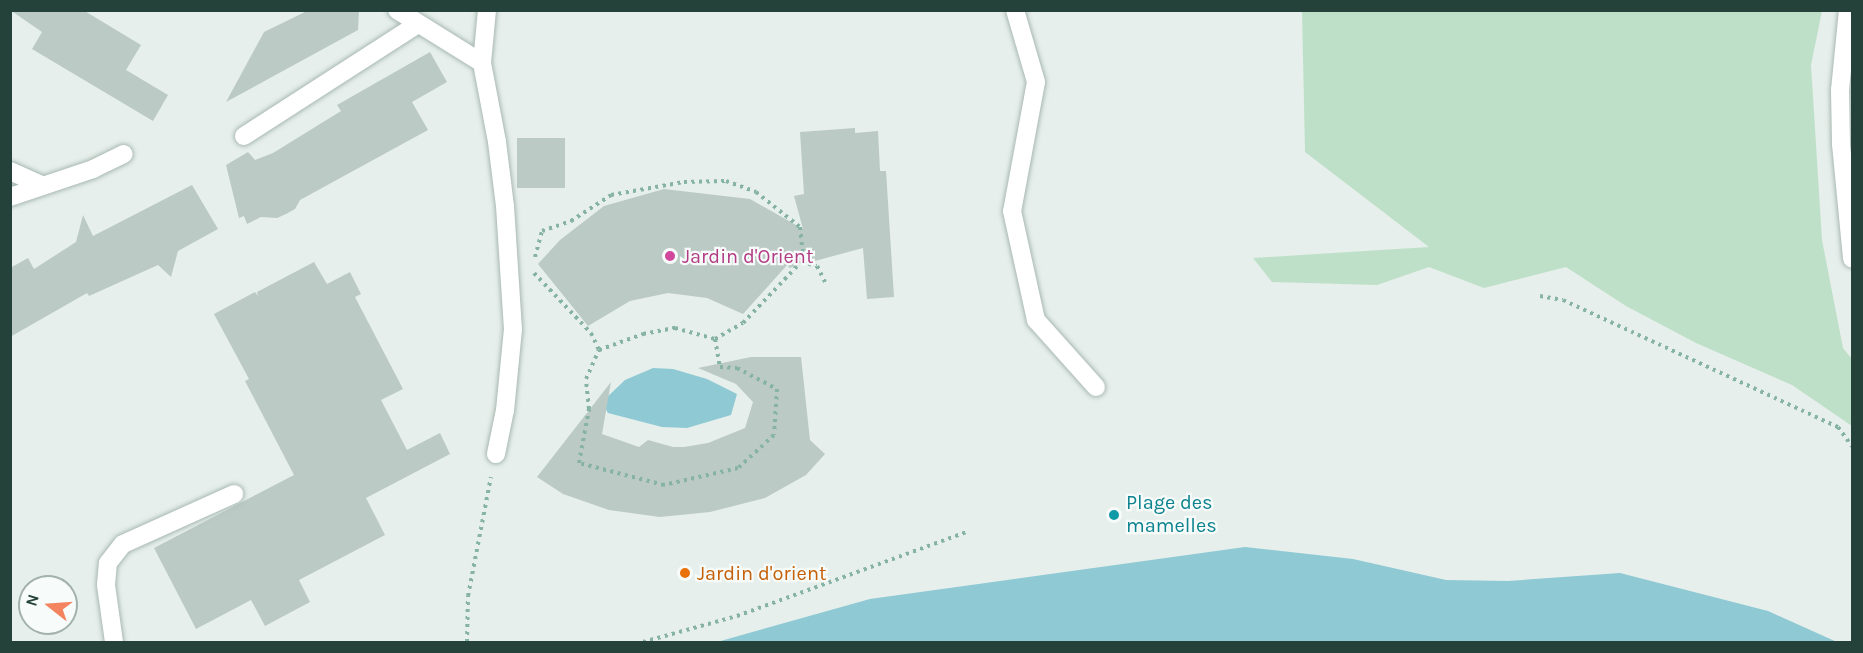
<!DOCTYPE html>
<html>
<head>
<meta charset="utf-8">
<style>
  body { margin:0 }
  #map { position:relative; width:1863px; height:653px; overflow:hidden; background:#e6efeb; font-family:Karla,sans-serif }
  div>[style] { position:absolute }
  .green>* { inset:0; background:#bfe0c8 }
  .water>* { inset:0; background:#8ec9d4 }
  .building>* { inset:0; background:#bbcac4; transform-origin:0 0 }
  .path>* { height:4px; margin-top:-2px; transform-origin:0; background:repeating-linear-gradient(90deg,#86b3a5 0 3px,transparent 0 7.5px) }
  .roads { filter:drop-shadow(0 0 2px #a8b8b2) drop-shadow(0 0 2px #a8b8b2) }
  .service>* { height:18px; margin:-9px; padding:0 9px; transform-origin:9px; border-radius:9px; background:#fff }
  .minor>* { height:18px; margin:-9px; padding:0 9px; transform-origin:9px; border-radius:9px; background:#fff }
  .dots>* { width:16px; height:16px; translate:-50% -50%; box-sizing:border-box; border:3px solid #f7fbf9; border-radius:50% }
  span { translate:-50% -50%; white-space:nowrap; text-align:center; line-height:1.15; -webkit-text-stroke:4.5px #f7fbf9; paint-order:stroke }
  .hotel-label { font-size:20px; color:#b23c85 }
  .left { translate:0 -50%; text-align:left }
  .culture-label { font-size:20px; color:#0d838f }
  .food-label { font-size:20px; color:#c56008 }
  .frame { position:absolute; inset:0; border:12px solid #24423a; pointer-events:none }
  .north { position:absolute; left:18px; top:575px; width:60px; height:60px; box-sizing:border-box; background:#f7fbf9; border:2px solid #a3b1ad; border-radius:50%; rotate:287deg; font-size:16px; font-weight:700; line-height:24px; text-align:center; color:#24423a }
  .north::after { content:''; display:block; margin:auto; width:21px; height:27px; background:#f4845f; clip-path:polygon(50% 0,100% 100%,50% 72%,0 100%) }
</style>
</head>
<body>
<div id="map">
  <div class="green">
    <i style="clip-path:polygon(1302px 11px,1822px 11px,1811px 65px,1822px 240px,1843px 348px,1852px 359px,1852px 426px,1792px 385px,1696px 343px,1626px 306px,1566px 267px,1484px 288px,1429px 267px,1377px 285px,1272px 282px,1253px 258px,1429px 247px,1305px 152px)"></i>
  </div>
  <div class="water">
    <i style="clip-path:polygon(653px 368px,673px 369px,707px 379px,737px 394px,731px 415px,687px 428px,662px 427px,608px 413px,602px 402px,625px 380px)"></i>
    <i style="clip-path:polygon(1245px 547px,1353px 559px,1446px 580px,1508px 581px,1620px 573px,1768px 611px,1837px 642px,717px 642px,870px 599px)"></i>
  </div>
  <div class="building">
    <i style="clip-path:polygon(10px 10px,83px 10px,141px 45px,126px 70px,168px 95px,153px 121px,32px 49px,42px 32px)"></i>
    <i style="clip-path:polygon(309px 10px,359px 10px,358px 30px,226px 102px,264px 32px)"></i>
    <i style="clip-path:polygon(430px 52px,447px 82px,412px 102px,428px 130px,300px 200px,295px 209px,286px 214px,277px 218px,261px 217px,247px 224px,244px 216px,239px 218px,226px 165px,248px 152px,255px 160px,273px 153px,341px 111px,337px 105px)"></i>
    <i style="clip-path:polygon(855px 128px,855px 133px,878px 131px,880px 171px,886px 171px,894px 297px,867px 299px,863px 248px,789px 268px,788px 264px,743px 314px,707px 298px,668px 293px,630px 301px,588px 326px,538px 264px,560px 240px,604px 206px,664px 189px,750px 199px,803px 229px,794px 196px,804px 194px,800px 132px)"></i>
    <i style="left:565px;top:138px;width:50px;height:48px;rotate:90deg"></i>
    <i style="clip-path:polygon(192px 185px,218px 229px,178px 251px,171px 277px,158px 265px,89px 296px,87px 293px,10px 337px,10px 268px,28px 258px,34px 269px,76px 242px,83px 215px,93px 236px)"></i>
    <i style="clip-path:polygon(314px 262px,327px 284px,350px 272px,361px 294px,355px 297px,403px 389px,381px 400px,407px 450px,440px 433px,450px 454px,366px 498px,385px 535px,299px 580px,310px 602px,265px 626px,251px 600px,196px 629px,154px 548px,294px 475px,245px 381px,249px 379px,214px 314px,255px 292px,258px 296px,257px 292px)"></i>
    <i style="clip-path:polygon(751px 357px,801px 357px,810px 440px,825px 454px,806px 475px,765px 498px,710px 512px,660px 517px,609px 510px,563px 494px,537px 477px,611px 382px,602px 434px,639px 447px,648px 440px,673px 447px,684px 447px,708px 443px,745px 428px,753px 402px,736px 384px,698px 368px)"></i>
  </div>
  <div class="path">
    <i style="left:535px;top:257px;width:27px;rotate:-75deg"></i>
    <i style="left:542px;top:231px;width:31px;rotate:-19deg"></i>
    <i style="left:571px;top:221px;width:48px;rotate:-33deg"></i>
    <i style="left:611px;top:195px;width:74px;rotate:-10.1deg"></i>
    <i style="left:684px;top:182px;width:42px;rotate:-1.4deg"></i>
    <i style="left:726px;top:181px;width:32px;rotate:20deg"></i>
    <i style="left:756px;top:192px;width:56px;rotate:38.5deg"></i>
    <i style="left:800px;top:227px;width:36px;rotate:84deg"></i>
    <i style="left:534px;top:273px;width:83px;rotate:46.5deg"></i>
    <i style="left:591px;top:333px;width:19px;rotate:65deg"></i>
    <i style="left:1540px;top:296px;width:23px;rotate:10deg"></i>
    <i style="left:1563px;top:300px;width:303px;rotate:24.8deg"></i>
    <i style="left:1838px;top:427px;width:24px;rotate:54deg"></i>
    <i style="left:715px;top:339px;width:28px;rotate:80deg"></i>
    <i style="left:720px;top:367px;width:17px;rotate:3deg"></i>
    <i style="left:737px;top:368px;width:45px;rotate:27.7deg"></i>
    <i style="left:777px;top:389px;width:46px;rotate:93.7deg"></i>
    <i style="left:774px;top:435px;width:49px;rotate:137.5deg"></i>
    <i style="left:738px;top:468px;width:76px;rotate:167.1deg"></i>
    <i style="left:664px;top:485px;width:88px;rotate:-165.5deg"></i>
    <i style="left:579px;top:463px;width:55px;rotate:-79.5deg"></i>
    <i style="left:589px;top:409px;width:30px;rotate:-96deg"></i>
    <i style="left:586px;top:379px;width:32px;rotate:-66deg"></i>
    <i style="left:599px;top:350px;width:47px;rotate:-20deg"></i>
    <i style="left:643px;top:334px;width:33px;rotate:-11deg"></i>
    <i style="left:675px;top:328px;width:41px;rotate:15.4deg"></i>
    <i style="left:715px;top:339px;width:32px;rotate:-30deg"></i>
    <i style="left:743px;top:323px;width:84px;rotate:-46.4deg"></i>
    <i style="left:801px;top:262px;width:16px;rotate:14deg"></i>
    <i style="left:817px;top:266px;width:18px;rotate:63deg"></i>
    <i style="left:467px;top:642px;width:46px;rotate:-88.8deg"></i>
    <i style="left:468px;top:596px;width:121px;rotate:-79.1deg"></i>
    <i style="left:643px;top:642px;width:98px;rotate:-15.5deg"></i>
    <i style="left:737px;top:616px;width:244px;rotate:-20.1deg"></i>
  </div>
  <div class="roads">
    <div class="service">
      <i style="left:1015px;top:10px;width:75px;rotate:73.7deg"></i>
      <i style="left:1036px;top:82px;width:131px;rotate:100.5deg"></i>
      <i style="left:1012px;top:211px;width:112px;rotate:77.6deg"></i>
      <i style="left:1036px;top:320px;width:90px;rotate:48.2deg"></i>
      <i style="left:1848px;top:10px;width:80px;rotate:95.7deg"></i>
      <i style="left:1840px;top:90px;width:54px;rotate:88.9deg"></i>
      <i style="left:1841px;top:144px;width:115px;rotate:84.5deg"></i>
    </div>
    <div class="minor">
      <i style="left:397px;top:10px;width:100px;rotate:31.9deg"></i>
      <i style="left:487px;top:10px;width:53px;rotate:95.4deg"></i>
      <i style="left:482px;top:63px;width:80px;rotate:79.2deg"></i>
      <i style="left:497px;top:142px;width:64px;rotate:82.9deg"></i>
      <i style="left:505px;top:206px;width:123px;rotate:86.3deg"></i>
      <i style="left:513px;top:329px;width:81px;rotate:95.6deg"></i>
      <i style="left:505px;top:410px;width:45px;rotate:101.6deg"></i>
      <i style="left:244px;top:136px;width:207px;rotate:-32.8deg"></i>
      <i style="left:10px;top:171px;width:35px;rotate:24deg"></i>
      <i style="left:10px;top:197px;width:88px;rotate:-18.6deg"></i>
      <i style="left:93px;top:169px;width:34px;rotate:-26deg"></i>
      <i style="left:114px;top:642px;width:58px;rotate:-98deg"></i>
      <i style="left:106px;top:585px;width:22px;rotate:-85deg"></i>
      <i style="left:108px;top:563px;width:24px;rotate:-52deg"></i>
      <i style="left:123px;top:544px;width:122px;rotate:-24.2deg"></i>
    </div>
  </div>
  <div class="dots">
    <i style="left:670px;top:256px;background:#d1479c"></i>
    <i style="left:1114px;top:515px;background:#0f9aa8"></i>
    <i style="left:685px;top:573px;background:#e8710a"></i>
  </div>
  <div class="hotel-label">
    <span class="left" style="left:682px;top:256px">Jardin d'Orient</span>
  </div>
  <div class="culture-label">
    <span class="left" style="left:1126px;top:514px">Plage des<br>mamelles</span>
  </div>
  <div class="food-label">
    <span class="left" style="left:697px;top:573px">Jardin d'orient</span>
  </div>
  <div class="frame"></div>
  <div class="north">N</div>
</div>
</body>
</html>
